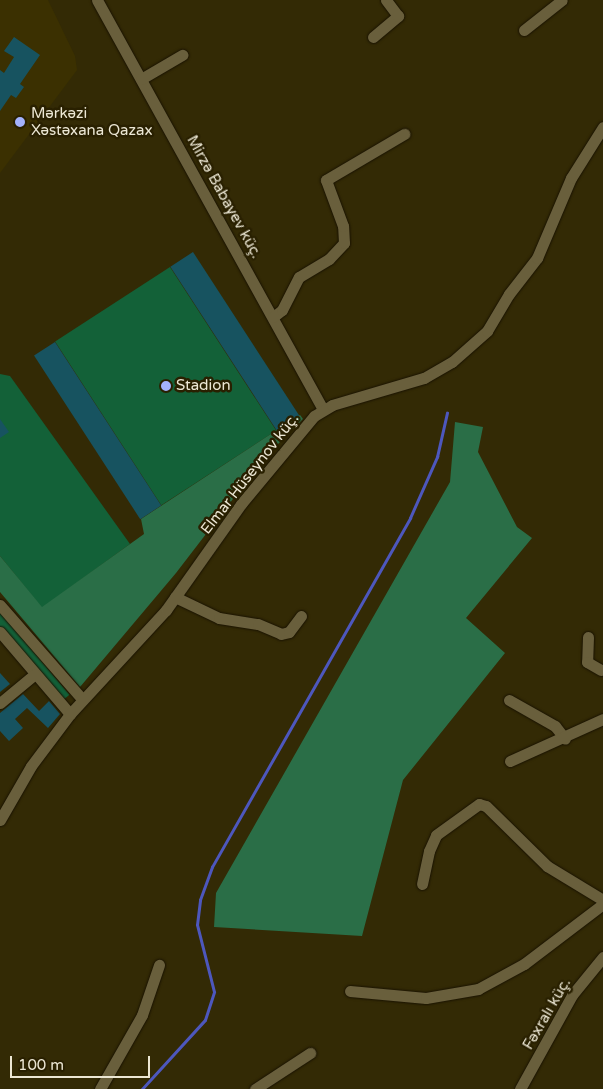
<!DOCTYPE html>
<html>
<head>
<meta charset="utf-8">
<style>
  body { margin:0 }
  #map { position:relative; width:603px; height:1089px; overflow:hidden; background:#332a05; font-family:"Varela Round",sans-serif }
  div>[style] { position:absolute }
  .built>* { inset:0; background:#3b3001 }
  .green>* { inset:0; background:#136138; transform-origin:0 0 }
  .forest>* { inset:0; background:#2a6e47 }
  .stream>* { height:2.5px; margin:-1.25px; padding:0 1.25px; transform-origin:1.25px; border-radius:1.25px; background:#4d57bd }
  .building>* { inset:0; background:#175360; transform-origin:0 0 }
  .roads { filter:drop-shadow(0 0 1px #191200) drop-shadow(0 0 1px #191200) }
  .minor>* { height:11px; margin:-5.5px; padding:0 5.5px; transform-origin:5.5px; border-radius:5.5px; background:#695f3c }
  .dots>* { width:14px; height:14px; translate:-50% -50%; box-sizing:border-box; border:2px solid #292000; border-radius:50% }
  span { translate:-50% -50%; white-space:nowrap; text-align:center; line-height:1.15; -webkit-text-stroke:5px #292000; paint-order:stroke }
  .poi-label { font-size:15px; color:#ece7d4 }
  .left { translate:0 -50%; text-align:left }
  .street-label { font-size:15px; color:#ece7d4 }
  .scale { position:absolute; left:10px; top:1056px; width:140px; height:22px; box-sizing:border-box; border:2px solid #ece7d4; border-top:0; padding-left:6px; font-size:15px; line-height:18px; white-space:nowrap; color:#ece7d4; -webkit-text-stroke:4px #292000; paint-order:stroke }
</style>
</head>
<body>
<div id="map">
  <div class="built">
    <i style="clip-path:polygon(0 0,48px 0,75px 56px,77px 70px,0 173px)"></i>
  </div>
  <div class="green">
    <i style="left:170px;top:267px;width:195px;height:137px;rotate:57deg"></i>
    <i style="clip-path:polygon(0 374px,10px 376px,130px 544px,42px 608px,0 556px)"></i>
    <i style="left:0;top:612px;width:108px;height:12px;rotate:50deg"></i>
  </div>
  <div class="forest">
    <i style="clip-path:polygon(300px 415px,303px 419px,266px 456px,176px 573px,80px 687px,0 592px,0 556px,42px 607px,144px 534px,141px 519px)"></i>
    <i style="clip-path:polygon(455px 422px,483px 427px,478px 452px,517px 527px,532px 538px,466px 618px,505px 653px,403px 780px,362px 936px,214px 927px,216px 893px,450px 482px)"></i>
  </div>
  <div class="stream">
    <i style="left:142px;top:1089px;width:93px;rotate:-47.6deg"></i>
    <i style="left:205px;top:1020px;width:29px;rotate:-72deg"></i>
    <i style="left:214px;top:992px;width:69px;rotate:-104.2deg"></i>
    <i style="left:197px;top:925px;width:25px;rotate:-83deg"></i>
    <i style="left:200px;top:900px;width:35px;rotate:-70deg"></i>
    <i style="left:212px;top:867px;width:401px;rotate:-60.4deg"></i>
    <i style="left:410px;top:518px;width:67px;rotate:-66.1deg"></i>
    <i style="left:437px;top:457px;width:45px;rotate:-77.2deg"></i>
  </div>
  <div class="building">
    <i style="clip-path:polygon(14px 37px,40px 55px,20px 84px,24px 87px,16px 98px,11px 95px,0 111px,0 70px,4px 73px,14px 57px,4px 51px)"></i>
    <i style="left:193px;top:252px;width:195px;height:27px;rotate:57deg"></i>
    <i style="left:55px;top:342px;width:195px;height:25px;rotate:57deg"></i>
    <i style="clip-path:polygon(0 419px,9px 432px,0 438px)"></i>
    <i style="clip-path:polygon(0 673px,10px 684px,0 692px)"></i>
    <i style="clip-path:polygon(23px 694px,39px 711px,49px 701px,60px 714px,48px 728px,27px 708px,15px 719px,23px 728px,9px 741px,0 731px,0 713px)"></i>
  </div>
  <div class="roads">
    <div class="minor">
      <i style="left:97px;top:0;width:467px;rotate:61.1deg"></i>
      <i style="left:524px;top:30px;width:48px;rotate:-38.3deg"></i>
      <i style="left:373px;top:37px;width:33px;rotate:-40deg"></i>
      <i style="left:398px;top:16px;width:20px;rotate:-127deg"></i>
      <i style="left:141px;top:79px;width:48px;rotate:-30.3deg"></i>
      <i style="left:273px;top:317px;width:11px;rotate:-38deg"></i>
      <i style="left:282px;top:310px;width:37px;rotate:-63deg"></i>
      <i style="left:299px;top:277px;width:35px;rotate:-31deg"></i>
      <i style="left:329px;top:259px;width:22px;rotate:-47deg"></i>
      <i style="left:344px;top:243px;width:17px;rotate:-93deg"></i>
      <i style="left:343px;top:226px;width:49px;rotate:-110.3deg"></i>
      <i style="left:326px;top:180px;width:91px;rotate:-30.5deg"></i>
      <i style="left:175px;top:597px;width:49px;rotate:25.5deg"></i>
      <i style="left:219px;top:618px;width:39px;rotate:9deg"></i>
      <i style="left:258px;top:624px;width:25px;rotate:23deg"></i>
      <i style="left:281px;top:634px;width:8px;rotate:-14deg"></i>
      <i style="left:289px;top:632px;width:20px;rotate:-53deg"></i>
      <i style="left:0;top:605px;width:125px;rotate:48.9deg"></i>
      <i style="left:0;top:632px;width:108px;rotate:49.5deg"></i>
      <i style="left:588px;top:637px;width:25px;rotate:92deg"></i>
      <i style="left:587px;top:662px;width:16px;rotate:30deg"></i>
      <i style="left:509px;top:700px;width:53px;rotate:29.5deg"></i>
      <i style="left:555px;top:726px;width:16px;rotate:52deg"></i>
      <i style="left:0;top:703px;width:45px;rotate:-39.6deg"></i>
      <i style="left:510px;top:761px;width:102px;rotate:-24.3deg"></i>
      <i style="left:0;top:820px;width:62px;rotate:-60.1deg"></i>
      <i style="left:31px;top:766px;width:65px;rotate:-53.1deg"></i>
      <i style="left:70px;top:714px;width:142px;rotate:-47.3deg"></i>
      <i style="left:166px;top:610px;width:130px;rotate:-54.7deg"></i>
      <i style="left:241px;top:504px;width:114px;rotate:-50.3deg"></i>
      <i style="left:314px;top:416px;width:21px;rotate:-31deg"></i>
      <i style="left:332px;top:405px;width:96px;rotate:-16.4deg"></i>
      <i style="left:424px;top:378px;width:32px;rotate:-30deg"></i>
      <i style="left:452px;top:362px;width:47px;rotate:-41.5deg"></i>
      <i style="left:487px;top:331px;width:43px;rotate:-59.3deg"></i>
      <i style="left:509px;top:294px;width:46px;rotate:-52.1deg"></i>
      <i style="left:537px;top:258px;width:87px;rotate:-67deg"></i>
      <i style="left:571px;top:178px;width:60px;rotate:-57.9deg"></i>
      <i style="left:422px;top:884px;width:34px;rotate:-78deg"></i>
      <i style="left:429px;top:851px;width:17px;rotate:-66deg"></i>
      <i style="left:436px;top:835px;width:53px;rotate:-35.8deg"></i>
      <i style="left:479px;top:804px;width:7px;rotate:16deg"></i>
      <i style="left:486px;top:806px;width:86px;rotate:44.5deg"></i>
      <i style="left:547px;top:866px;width:66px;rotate:31.3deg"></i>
      <i style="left:350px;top:991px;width:76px;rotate:5.3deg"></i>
      <i style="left:426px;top:998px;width:53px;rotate:-9.8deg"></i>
      <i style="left:478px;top:989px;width:52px;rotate:-28.5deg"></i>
      <i style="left:524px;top:964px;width:99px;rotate:-37.2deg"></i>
      <i style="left:100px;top:1089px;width:85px;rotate:-60.4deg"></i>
      <i style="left:142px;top:1015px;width:53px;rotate:-71.2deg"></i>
      <i style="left:255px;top:1089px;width:66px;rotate:-33.2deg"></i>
      <i style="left:520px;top:1089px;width:107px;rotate:-61deg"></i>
      <i style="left:572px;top:995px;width:49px;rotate:-50.8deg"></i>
    </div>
  </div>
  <div class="dots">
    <i style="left:20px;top:122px;background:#a3b2fd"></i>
    <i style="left:166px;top:386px;background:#a3b2fd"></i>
  </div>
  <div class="poi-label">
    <span class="left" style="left:31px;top:122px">Mərkəzi<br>Xəstəxana Qazax</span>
    <span class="left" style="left:176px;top:386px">Stadion</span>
  </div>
  <div class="street-label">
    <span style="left:224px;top:197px;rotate:61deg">Mirzə Babayev küç.</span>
    <span style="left:250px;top:474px;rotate:-52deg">Elmar Hüseynov küç.</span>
    <span style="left:547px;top:1014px;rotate:-60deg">Fəxralı küç.</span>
  </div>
  <div class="scale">100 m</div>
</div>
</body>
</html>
